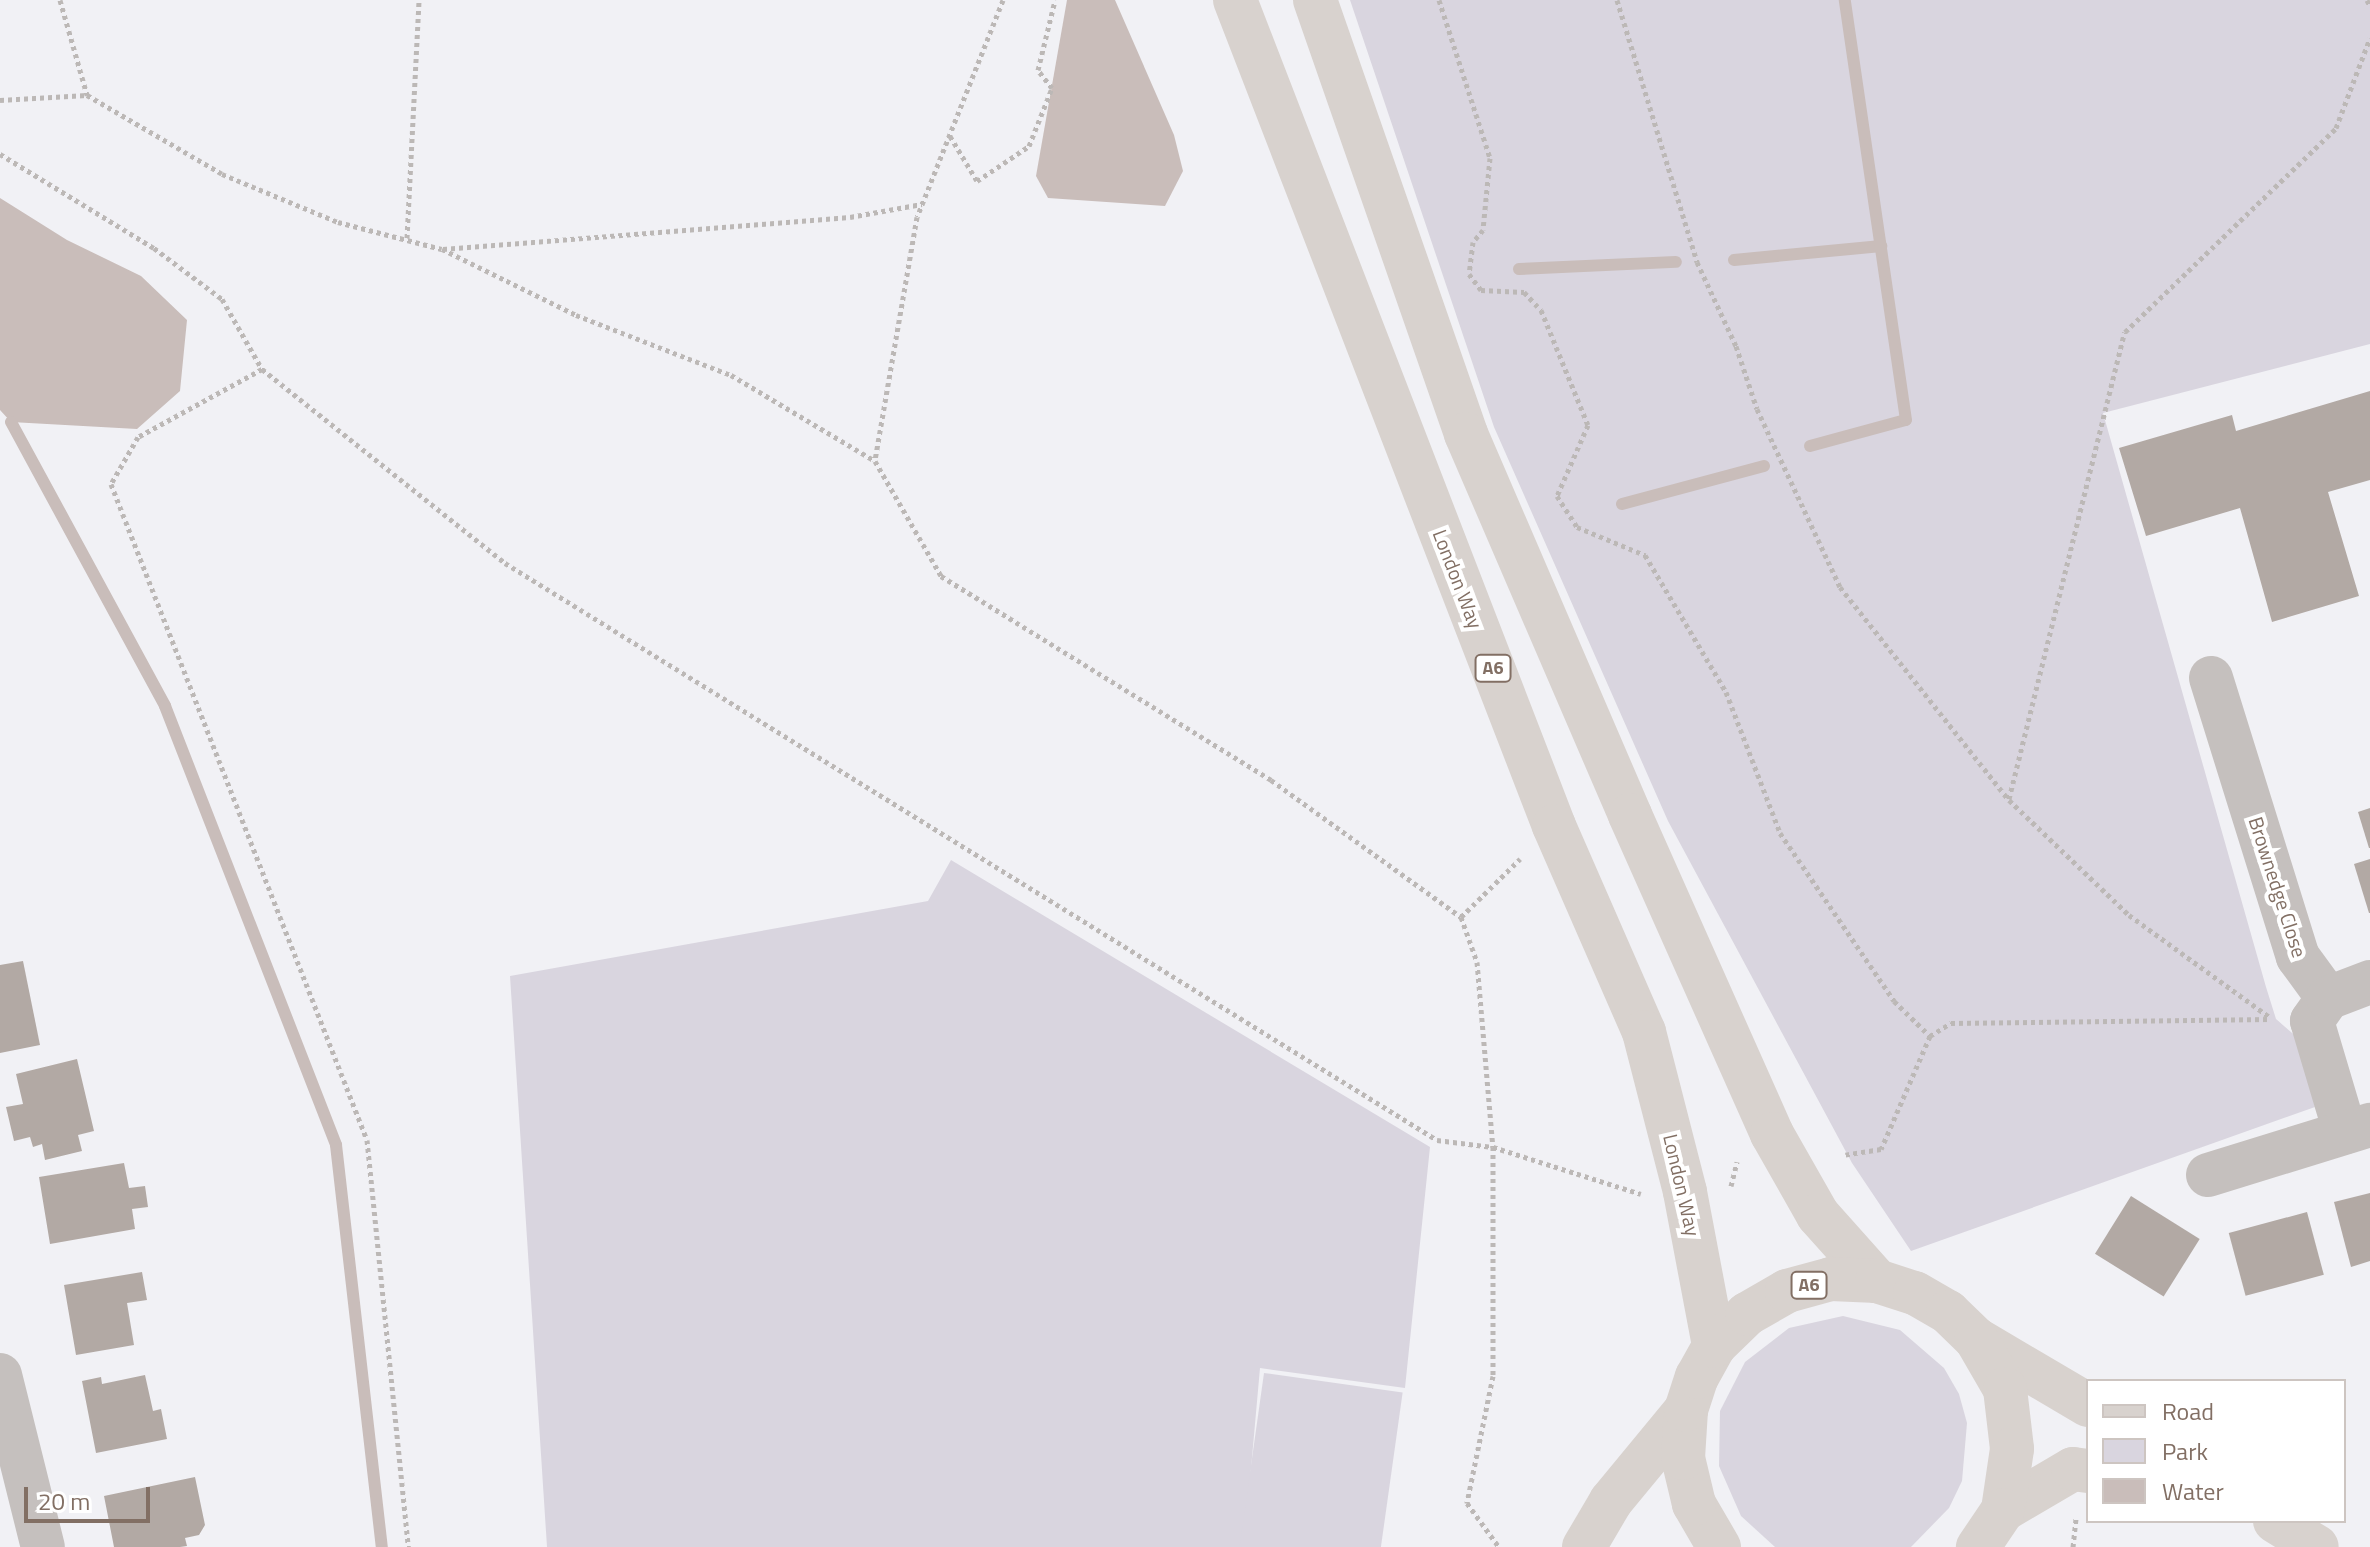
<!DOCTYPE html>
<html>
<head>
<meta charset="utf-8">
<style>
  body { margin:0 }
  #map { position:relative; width:2370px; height:1547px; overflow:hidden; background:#f1f1f5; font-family:"Titillium Web",sans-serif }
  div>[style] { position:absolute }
  .green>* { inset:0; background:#d9d5df; transform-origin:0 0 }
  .water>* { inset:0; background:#c9bdba }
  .stream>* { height:12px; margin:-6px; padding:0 6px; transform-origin:6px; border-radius:6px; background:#c9bdba }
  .building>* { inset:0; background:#b2a9a4; transform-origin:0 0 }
  .path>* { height:5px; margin-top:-2.5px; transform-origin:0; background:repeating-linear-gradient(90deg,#bcb8b6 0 4px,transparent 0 8px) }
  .minor>* { height:44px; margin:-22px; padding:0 22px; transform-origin:22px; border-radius:22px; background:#c5c0be }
  .major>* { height:44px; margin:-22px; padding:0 22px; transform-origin:22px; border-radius:22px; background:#d8d2ce }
  .highway>* { height:44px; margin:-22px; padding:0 22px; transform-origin:22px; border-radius:22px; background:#d8d2ce }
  span { translate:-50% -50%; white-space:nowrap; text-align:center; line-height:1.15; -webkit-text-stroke:8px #fff; paint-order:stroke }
  .shield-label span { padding:2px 6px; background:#fff; border:2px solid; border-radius:6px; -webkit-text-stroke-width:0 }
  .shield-label { font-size:18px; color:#826f64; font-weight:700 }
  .street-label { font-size:20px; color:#826f64 }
  .legend { position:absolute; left:2086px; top:1379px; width:260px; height:144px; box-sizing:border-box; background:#fff; border:2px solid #cdc5c1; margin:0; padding:10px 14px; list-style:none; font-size:24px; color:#826f64 }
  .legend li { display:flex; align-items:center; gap:16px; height:40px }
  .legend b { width:40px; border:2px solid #cdc5c1 }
  .scale { position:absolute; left:24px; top:1487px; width:126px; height:36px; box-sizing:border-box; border:4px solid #826f64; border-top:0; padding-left:10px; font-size:24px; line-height:28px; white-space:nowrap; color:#826f64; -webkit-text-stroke:6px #fff; paint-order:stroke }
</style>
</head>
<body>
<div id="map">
  <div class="green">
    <i style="clip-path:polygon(1350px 0,2370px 0,2370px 344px,2103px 413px,2266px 987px,2276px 1019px,2299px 1039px,2315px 1107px,1911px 1251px,1852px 1163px,1668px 821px,1494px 427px)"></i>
    <i style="clip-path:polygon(951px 860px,1430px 1147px,1405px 1388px,1260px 1368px,1244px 1547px,547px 1547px,510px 976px,928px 901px)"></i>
    <i style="clip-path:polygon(1843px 1316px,1900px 1330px,1944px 1368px,1959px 1394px,1967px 1423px,1962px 1481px,1949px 1508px,1911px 1547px,1775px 1547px,1741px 1516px,1719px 1466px,1720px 1411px,1745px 1362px,1789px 1328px)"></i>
    <i style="left:1264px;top:1373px;width:140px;height:175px;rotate:8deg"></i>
  </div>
  <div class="water">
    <i style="clip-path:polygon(1067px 0,1115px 0,1174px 135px,1183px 171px,1165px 206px,1048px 198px,1036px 176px)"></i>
    <i style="clip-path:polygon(0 198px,67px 240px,141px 276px,187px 320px,180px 391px,137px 429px,11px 422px,0 410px)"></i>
  </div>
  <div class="stream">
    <i style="left:1734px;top:260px;width:148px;rotate:-5.4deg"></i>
    <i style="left:1519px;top:269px;width:157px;rotate:-2.6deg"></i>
    <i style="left:11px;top:422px;width:323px;rotate:61.5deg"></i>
    <i style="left:165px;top:706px;width:471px;rotate:68.7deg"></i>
    <i style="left:336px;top:1145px;width:405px;rotate:83.5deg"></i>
    <i style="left:1810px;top:446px;width:99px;rotate:-15.2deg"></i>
    <i style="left:1906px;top:420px;width:424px;rotate:-98.3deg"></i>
    <i style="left:1622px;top:504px;width:147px;rotate:-15deg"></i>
  </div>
  <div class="building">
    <i style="clip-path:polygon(2370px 391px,2370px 480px,2328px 492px,2359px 596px,2272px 622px,2240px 508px,2146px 536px,2119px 448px,2232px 415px,2236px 431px)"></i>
    <i style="clip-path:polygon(2370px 808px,2370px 848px,2369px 848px,2358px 812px)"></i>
    <i style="clip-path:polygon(2370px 859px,2370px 913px,2369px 913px,2354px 864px)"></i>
    <i style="clip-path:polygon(23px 961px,40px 1045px,0 1053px,0 965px)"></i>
    <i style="clip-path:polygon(77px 1059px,94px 1131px,78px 1135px,82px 1151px,45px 1160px,42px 1144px,33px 1147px,30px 1137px,14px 1141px,6px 1107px,23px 1104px,16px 1074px)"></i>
    <i style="clip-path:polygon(124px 1163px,129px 1188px,145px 1186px,148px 1207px,132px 1209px,135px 1229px,50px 1244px,39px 1177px)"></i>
    <i style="clip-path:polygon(2370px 1193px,2370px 1261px,2351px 1267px,2334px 1202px)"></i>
    <i style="left:2131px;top:1196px;width:81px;height:68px;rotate:32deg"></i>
    <i style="left:2307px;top:1212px;width:65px;height:81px;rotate:75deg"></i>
    <i style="clip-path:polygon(142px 1272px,147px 1300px,127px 1303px,134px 1345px,76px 1355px,64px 1285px)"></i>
    <i style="clip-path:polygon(145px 1375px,153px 1411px,161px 1409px,167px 1439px,96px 1453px,82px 1381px,101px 1377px,102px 1384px)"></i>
    <i style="clip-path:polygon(195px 1477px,205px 1525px,199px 1535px,185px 1538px,187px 1546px,180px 1547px,114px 1547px,104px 1496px)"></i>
  </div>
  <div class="path">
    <i style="left:60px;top:0;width:99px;rotate:74.1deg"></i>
    <i style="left:87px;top:95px;width:156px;rotate:30.3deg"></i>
    <i style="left:222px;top:174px;width:126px;rotate:22.5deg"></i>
    <i style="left:338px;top:222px;width:107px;rotate:14.6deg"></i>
    <i style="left:442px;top:249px;width:149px;rotate:26.2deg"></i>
    <i style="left:576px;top:315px;width:166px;rotate:21.2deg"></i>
    <i style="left:731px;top:375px;width:168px;rotate:30.8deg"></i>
    <i style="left:1003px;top:0;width:233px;rotate:111.6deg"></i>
    <i style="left:917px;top:217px;width:248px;rotate:99.8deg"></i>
    <i style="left:875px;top:461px;width:133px;rotate:60.1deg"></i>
    <i style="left:941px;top:576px;width:388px;rotate:31.7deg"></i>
    <i style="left:1271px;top:780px;width:234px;rotate:35.8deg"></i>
    <i style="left:1461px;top:917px;width:48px;rotate:70.4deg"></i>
    <i style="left:1477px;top:962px;width:186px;rotate:85.1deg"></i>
    <i style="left:1493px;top:1147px;width:155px;rotate:17.6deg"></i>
    <i style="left:1439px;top:0;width:166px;rotate:72.1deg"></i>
    <i style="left:1490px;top:158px;width:72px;rotate:95.6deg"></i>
    <i style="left:1483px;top:230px;width:16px;rotate:130deg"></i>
    <i style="left:1473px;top:242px;width:32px;rotate:97deg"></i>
    <i style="left:1469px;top:274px;width:20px;rotate:53deg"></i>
    <i style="left:1481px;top:290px;width:43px;rotate:2.7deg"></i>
    <i style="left:1524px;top:292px;width:25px;rotate:47deg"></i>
    <i style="left:1541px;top:310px;width:124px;rotate:67.8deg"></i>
    <i style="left:1588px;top:425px;width:77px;rotate:113.6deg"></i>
    <i style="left:1557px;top:496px;width:37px;rotate:57deg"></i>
    <i style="left:1577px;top:527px;width:74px;rotate:22.4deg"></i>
    <i style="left:1645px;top:555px;width:159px;rotate:59.4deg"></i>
    <i style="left:1726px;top:692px;width:151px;rotate:69deg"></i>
    <i style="left:1780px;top:833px;width:203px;rotate:55.8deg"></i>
    <i style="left:1894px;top:1001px;width:50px;rotate:44.2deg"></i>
    <i style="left:1930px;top:1036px;width:123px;rotate:113.4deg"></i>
    <i style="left:1881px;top:1149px;width:36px;rotate:171deg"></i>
    <i style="left:1617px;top:0;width:274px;rotate:73deg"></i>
    <i style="left:1697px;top:262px;width:93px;rotate:65.1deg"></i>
    <i style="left:1736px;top:346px;width:66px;rotate:71.6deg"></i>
    <i style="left:1757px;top:409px;width:196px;rotate:65deg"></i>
    <i style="left:1840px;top:587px;width:272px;rotate:51.6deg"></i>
    <i style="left:2009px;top:800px;width:166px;rotate:43.8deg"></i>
    <i style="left:2129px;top:915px;width:175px;rotate:36deg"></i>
    <i style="left:2367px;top:0;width:7px;rotate:63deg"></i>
    <i style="left:0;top:100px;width:87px;rotate:-3.3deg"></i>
    <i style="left:950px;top:136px;width:52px;rotate:59deg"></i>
    <i style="left:977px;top:181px;width:63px;rotate:-33.9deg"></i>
    <i style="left:1029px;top:146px;width:62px;rotate:-68.4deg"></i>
    <i style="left:1052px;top:88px;width:23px;rotate:-128deg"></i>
    <i style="left:1038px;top:70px;width:72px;rotate:-76.3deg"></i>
    <i style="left:0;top:154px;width:180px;rotate:31.4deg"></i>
    <i style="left:154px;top:248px;width:85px;rotate:36.9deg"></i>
    <i style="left:222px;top:299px;width:81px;rotate:60.3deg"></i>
    <i style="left:262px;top:369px;width:311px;rotate:38.6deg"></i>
    <i style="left:505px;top:563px;width:1096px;rotate:31.76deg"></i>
    <i style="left:1437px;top:1140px;width:56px;rotate:7.1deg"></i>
    <i style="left:1493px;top:1147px;width:229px;rotate:90deg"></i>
    <i style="left:1493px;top:1376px;width:130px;rotate:101.6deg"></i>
    <i style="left:1467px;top:1503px;width:54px;rotate:54deg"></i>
    <i style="left:407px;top:238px;width:238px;rotate:-87.1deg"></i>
    <i style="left:443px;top:249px;width:408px;rotate:-4.5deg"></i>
    <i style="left:850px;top:217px;width:73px;rotate:-10.2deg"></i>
    <i style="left:262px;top:369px;width:141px;rotate:151.3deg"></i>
    <i style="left:138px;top:437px;width:54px;rotate:119.9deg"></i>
    <i style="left:111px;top:484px;width:704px;rotate:68.68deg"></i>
    <i style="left:367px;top:1140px;width:409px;rotate:84.2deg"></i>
    <i style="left:2009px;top:799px;width:481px;rotate:-76.1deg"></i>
    <i style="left:2125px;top:332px;width:293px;rotate:-44deg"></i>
    <i style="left:2336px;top:128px;width:96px;rotate:-69.3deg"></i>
    <i style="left:1461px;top:917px;width:83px;rotate:-44.5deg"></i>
    <i style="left:1930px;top:1036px;width:25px;rotate:-32deg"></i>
    <i style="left:1951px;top:1023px;width:320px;rotate:-0.7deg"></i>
    <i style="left:1731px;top:1186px;width:25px;rotate:-76deg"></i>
    <i style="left:2073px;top:1547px;width:31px;rotate:-84deg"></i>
  </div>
  <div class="minor">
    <i style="left:2211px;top:678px;width:292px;rotate:72.7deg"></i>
    <i style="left:2298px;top:957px;width:51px;rotate:53.8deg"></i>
    <i style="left:2328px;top:998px;width:28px;rotate:125deg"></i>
    <i style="left:2312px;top:1021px;width:116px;rotate:73.4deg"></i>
    <i style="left:2328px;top:998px;width:45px;rotate:-20.9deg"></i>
    <i style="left:2208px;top:1175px;width:170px;rotate:-17.2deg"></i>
    <i style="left:0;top:1375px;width:177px;rotate:76deg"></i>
  </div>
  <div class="major">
    <i style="left:1976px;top:1339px;width:130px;rotate:30.5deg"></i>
    <i style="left:2003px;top:1510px;width:81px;rotate:-30.4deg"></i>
    <i style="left:2073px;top:1469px;width:15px;rotate:8deg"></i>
    <i style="left:2275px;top:1521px;width:49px;rotate:31.8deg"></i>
    <i style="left:1584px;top:1547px;width:53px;rotate:-59.6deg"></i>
    <i style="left:1611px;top:1501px;width:118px;rotate:-50.5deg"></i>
  </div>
  <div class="highway">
    <i style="left:1235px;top:0;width:885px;rotate:68.88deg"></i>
    <i style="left:1554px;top:826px;width:225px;rotate:66.4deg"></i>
    <i style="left:1644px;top:1032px;width:165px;rotate:75.6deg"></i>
    <i style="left:1685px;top:1192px;width:157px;rotate:79.3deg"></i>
    <i style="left:1315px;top:0;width:460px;rotate:70.8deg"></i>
    <i style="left:1466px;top:434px;width:415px;rotate:66.7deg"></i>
    <i style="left:1630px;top:815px;width:349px;rotate:66deg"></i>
    <i style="left:1772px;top:1134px;width:93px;rotate:60.4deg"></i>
    <i style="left:1818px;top:1215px;width:89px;rotate:48.2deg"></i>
    <i style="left:1719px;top:1547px;width:50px;rotate:-120.2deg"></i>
    <i style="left:1694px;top:1504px;width:47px;rotate:-103.4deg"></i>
    <i style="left:1683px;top:1458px;width:48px;rotate:-86.4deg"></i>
    <i style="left:1686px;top:1410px;width:35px;rotate:-72deg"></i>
    <i style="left:1697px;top:1377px;width:35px;rotate:-61deg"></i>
    <i style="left:1714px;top:1346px;width:46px;rotate:-44.1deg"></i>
    <i style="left:1747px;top:1314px;width:46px;rotate:-29.9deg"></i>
    <i style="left:1787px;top:1291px;width:46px;rotate:-15.3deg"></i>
    <i style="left:1831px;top:1279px;width:46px;rotate:2.5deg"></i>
    <i style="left:1877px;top:1281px;width:40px;rotate:18deg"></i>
    <i style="left:1915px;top:1293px;width:38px;rotate:30deg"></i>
    <i style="left:1948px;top:1312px;width:39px;rotate:44deg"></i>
    <i style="left:1976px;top:1339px;width:58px;rotate:59.9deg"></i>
    <i style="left:2005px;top:1389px;width:60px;rotate:83.3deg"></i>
    <i style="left:2012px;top:1449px;width:62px;rotate:98.4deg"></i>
    <i style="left:2003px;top:1510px;width:45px;rotate:124deg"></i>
  </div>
  <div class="shield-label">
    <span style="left:1493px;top:668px">A6</span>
    <span style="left:1809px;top:1285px">A6</span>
  </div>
  <div class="street-label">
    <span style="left:1458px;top:579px;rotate:69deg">London Way</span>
    <span style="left:2278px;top:887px;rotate:72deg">Brownedge Close</span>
    <span style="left:1682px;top:1185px;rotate:77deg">London Way</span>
  </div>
  <ul class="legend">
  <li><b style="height:10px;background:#d8d2ce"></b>Road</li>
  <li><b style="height:22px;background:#d9d5df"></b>Park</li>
  <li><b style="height:22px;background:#c9bdba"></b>Water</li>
  </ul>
  <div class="scale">20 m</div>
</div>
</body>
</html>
